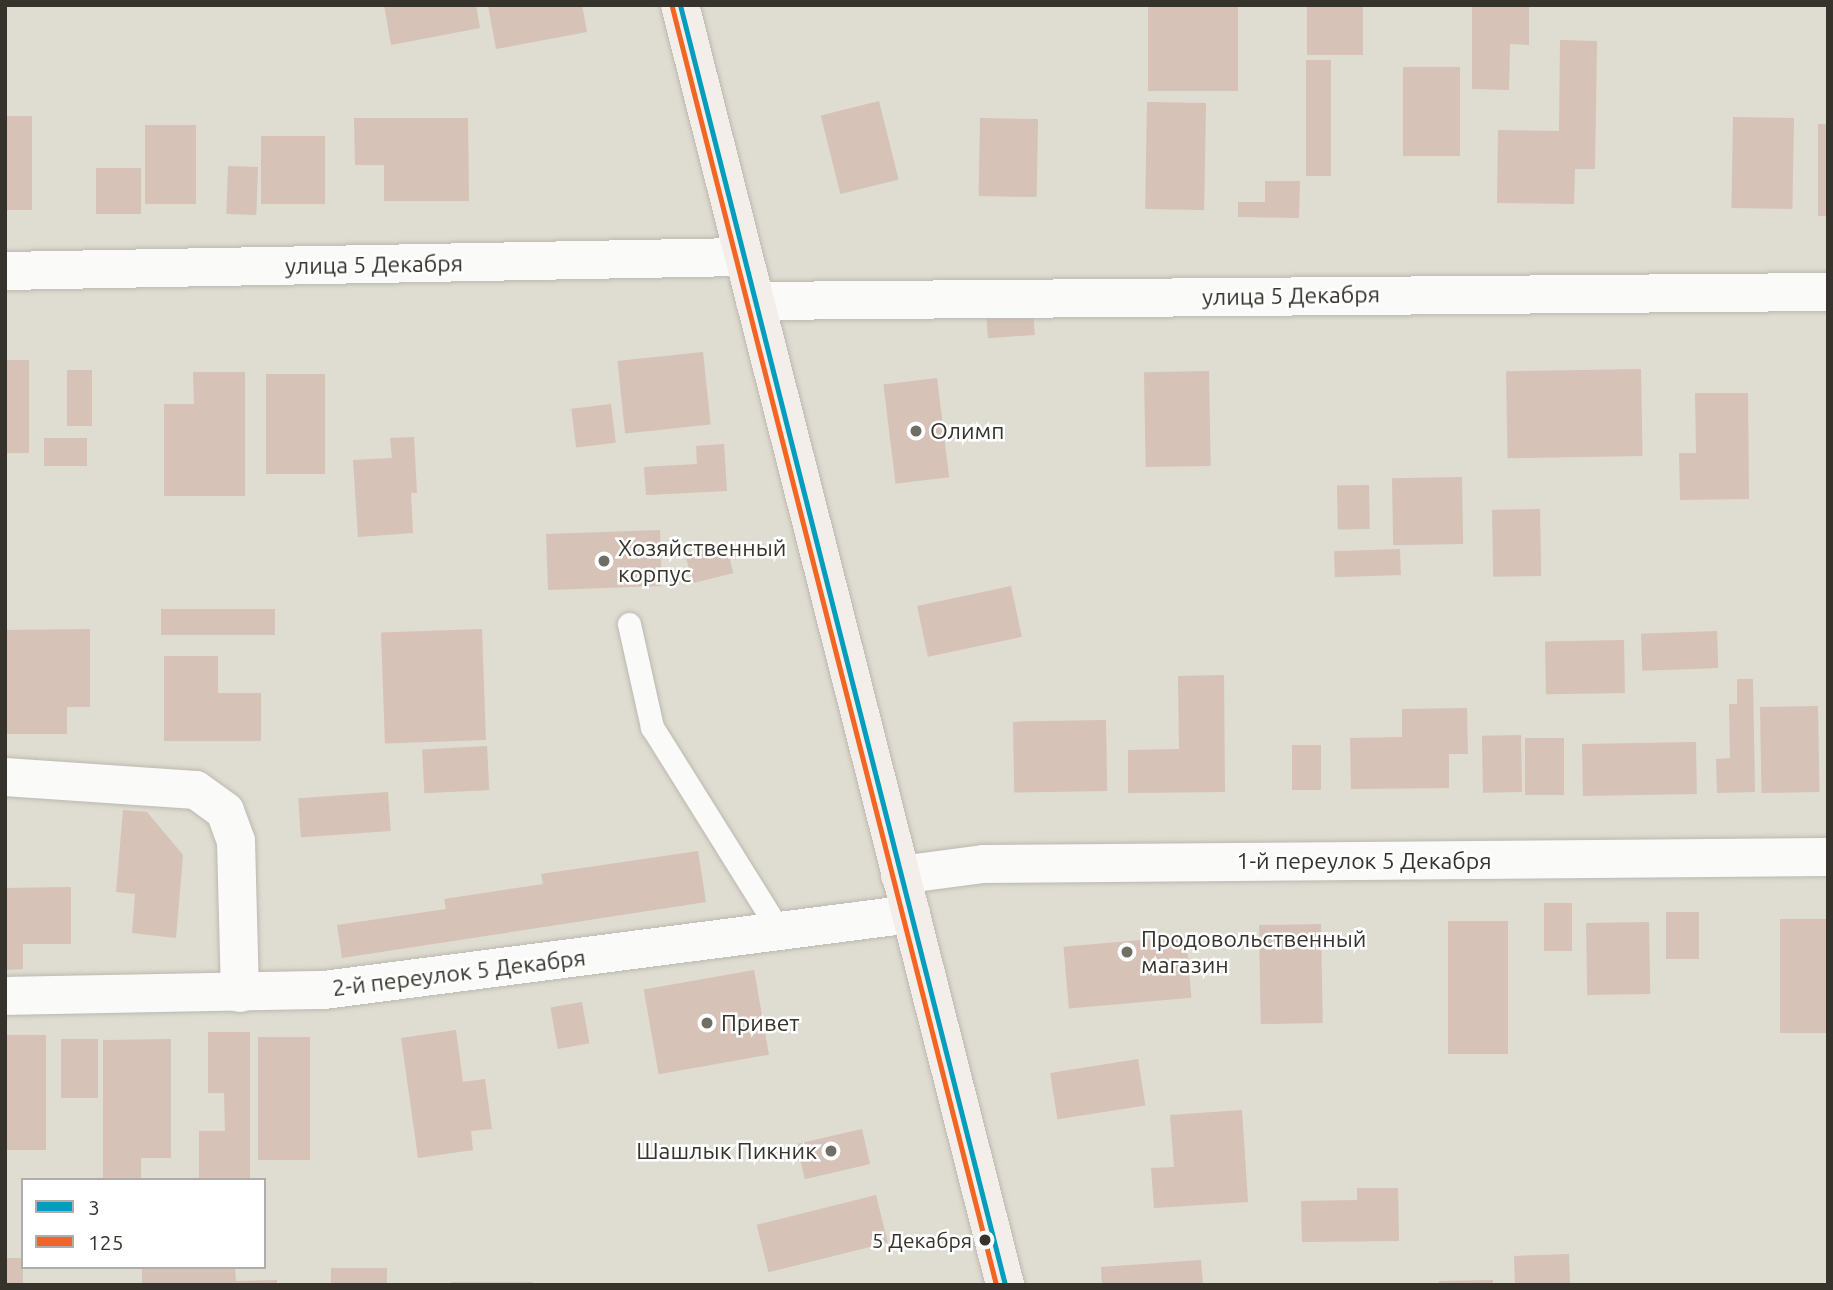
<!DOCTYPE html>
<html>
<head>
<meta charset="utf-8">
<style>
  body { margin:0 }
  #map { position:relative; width:1833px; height:1290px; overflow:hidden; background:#dfdcd1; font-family:Ubuntu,sans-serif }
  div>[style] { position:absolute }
  .building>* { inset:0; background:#d6c2b7; transform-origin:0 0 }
  .roads { filter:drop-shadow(0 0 2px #bbb8b0) drop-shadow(0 0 2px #bbb8b0) }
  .lane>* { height:23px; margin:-11.5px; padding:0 11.5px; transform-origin:11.5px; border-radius:11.5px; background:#fafaf8 }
  .street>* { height:38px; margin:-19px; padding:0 19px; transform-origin:19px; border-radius:19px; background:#fafaf8 }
  .primary>* { height:38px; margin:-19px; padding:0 19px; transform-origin:19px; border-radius:19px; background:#f3eee9 }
  .bus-1>* { height:5px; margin:-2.5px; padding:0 2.5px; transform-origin:2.5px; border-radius:2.5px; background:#059dbe }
  .bus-2>* { height:5px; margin:-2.5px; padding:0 2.5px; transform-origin:2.5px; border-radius:2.5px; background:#f26522 }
  .dots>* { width:19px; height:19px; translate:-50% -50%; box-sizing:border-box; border:4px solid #fff; border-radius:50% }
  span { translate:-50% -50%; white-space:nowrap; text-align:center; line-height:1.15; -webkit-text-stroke:5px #fff; paint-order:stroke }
  .bus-label { font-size:21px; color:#35332b }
  .right { translate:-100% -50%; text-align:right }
  .street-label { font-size:23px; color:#35332b }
  .poi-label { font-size:23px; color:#35332b }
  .left { translate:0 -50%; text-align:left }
  .frame { position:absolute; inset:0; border:7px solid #35332b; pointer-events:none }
  .legend { position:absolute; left:21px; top:1178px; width:245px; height:91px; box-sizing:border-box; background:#fff; border:2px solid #aeadaa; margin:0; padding:9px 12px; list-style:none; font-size:21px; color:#35332b }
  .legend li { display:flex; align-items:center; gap:14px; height:35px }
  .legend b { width:35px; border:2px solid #aeadaa }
</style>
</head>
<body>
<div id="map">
  <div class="building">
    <i style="clip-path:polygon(384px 5px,476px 5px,480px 28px,391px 45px)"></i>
    <i style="clip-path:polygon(488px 5px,582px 5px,587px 32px,496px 49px)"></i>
    <i style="left:1148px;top:5px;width:90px;height:86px"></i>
    <i style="left:1307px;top:5px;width:56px;height:50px"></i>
    <i style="clip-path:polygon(1472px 5px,1529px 5px,1529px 45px,1510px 44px,1509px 90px,1472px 89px)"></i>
    <i style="clip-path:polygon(1560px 40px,1597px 41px,1595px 169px,1575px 169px,1574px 204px,1497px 203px,1498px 130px,1559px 131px)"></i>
    <i style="left:1306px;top:60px;width:25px;height:116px"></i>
    <i style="left:1403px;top:67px;width:57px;height:89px"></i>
    <i style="left:879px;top:101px;width:81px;height:60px;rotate:76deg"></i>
    <i style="left:1147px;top:102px;width:59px;height:107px;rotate:1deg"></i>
    <i style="left:5px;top:116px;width:27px;height:94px"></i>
    <i style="left:1733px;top:117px;width:61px;height:91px;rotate:1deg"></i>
    <i style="clip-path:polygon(354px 118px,468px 118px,469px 201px,384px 201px,384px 165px,355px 165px)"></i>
    <i style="left:980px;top:118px;width:58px;height:78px;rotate:1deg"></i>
    <i style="left:1818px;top:124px;width:10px;height:92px"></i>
    <i style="left:145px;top:125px;width:51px;height:79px"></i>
    <i style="left:261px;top:136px;width:64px;height:68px"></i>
    <i style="left:228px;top:166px;width:30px;height:48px;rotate:2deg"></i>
    <i style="left:96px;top:168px;width:45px;height:46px"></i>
    <i style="clip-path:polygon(1265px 181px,1300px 181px,1299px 218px,1238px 217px,1238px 202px,1265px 202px)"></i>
    <i style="left:1033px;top:309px;width:26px;height:47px;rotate:86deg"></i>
    <i style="left:703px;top:352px;width:73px;height:86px;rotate:84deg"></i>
    <i style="left:5px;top:360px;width:24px;height:93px"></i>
    <i style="left:1641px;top:369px;width:87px;height:135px;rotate:89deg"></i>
    <i style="left:67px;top:370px;width:25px;height:56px"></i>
    <i style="left:1209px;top:371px;width:95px;height:65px;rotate:89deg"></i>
    <i style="clip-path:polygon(193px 372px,245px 372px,245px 496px,164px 496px,164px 404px,194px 404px)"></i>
    <i style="left:266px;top:374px;width:59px;height:100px"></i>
    <i style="left:937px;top:378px;width:100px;height:54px;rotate:83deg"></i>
    <i style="clip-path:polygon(1695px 393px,1748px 393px,1749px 499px,1680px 500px,1679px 453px,1696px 453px)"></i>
    <i style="left:611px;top:404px;width:39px;height:40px;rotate:83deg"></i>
    <i style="clip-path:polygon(414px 437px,417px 493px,411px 493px,413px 533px,358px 537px,353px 460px,392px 458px,390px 438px)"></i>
    <i style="left:44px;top:438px;width:43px;height:28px"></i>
    <i style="clip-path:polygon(724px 444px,727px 491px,646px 495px,644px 467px,697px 464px,696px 446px)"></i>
    <i style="left:1462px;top:477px;width:67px;height:70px;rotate:89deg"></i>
    <i style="left:1369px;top:485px;width:44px;height:32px;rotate:89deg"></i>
    <i style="left:1540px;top:509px;width:67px;height:48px;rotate:89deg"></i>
    <i style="left:660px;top:530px;width:56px;height:114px;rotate:88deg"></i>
    <i style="left:726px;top:544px;width:30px;height:42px;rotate:76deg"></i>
    <i style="left:1400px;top:549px;width:26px;height:66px;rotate:88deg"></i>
    <i style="left:1011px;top:586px;width:52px;height:96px;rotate:78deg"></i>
    <i style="left:275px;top:609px;width:26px;height:114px;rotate:90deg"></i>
    <i style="clip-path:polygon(90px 629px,90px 707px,67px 707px,67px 734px,5px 734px,5px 630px)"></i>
    <i style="left:482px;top:629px;width:111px;height:101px;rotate:88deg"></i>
    <i style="left:1717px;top:631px;width:37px;height:76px;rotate:88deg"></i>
    <i style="left:1624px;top:640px;width:53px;height:79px;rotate:89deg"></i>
    <i style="clip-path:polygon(164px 656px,218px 656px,218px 693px,261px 693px,261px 741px,164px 741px)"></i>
    <i style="clip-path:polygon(1224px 675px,1225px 792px,1128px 793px,1128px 750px,1179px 749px,1178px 676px)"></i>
    <i style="clip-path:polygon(1737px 679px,1753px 679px,1755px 792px,1717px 793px,1716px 759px,1730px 758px,1729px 704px,1737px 704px)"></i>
    <i style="left:1818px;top:706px;width:86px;height:58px;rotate:89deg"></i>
    <i style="clip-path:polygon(1467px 708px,1468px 754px,1449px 754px,1449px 788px,1351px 789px,1350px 738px,1402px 737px,1402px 709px)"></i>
    <i style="left:1106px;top:720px;width:71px;height:93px;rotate:89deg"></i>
    <i style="left:1521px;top:735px;width:57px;height:39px;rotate:89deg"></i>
    <i style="left:1525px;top:738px;width:39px;height:57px"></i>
    <i style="left:1696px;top:742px;width:52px;height:114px;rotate:89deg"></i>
    <i style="left:1292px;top:745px;width:29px;height:45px"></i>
    <i style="left:487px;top:746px;width:44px;height:65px;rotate:87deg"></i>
    <i style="left:388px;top:792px;width:39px;height:90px;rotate:86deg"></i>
    <i style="clip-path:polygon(123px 810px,147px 812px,183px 855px,176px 938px,132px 933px,135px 894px,116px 892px)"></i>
    <i style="clip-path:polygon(698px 851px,706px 902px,342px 958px,337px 925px,446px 909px,444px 899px,543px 884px,541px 874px)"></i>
    <i style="clip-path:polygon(71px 887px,71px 944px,23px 944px,23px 969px,5px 970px,5px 888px)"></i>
    <i style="left:1572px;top:903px;width:48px;height:28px;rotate:90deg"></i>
    <i style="left:1666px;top:912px;width:33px;height:47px"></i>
    <i style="left:1828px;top:919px;width:114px;height:48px;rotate:90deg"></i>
    <i style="left:1448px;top:921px;width:60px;height:133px"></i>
    <i style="left:1649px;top:922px;width:72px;height:63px;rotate:89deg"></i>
    <i style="left:1321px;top:924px;width:99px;height:62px;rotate:89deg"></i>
    <i style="left:1186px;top:936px;width:62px;height:123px;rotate:85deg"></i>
    <i style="left:754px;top:970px;width:86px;height:112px;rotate:80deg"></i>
    <i style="left:582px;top:1002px;width:42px;height:32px;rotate:80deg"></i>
    <i style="clip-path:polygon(456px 1030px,463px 1082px,485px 1079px,492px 1129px,471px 1131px,473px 1150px,418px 1158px,401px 1038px)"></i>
    <i style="clip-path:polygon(208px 1032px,250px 1032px,250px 1180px,199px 1180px,199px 1131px,225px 1131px,224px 1093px,208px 1093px)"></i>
    <i style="left:5px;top:1035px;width:41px;height:115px"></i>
    <i style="left:258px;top:1037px;width:52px;height:123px"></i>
    <i style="left:61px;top:1039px;width:37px;height:59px"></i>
    <i style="clip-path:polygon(171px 1039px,171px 1158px,141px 1158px,141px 1180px,103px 1180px,103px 1040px)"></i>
    <i style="left:1138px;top:1059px;width:47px;height:89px;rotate:81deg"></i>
    <i style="clip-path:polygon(1242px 1110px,1248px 1202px,1154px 1208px,1151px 1168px,1174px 1167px,1170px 1115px)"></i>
    <i style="left:862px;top:1129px;width:36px;height:67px;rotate:77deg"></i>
    <i style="clip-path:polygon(1357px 1188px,1398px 1188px,1399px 1241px,1302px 1242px,1301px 1201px,1357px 1200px)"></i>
    <i style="left:876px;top:1195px;width:49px;height:123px;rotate:76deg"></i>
    <i style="left:1569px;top:1254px;width:31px;height:55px;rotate:88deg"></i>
    <i style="left:5px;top:1258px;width:18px;height:27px"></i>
    <i style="clip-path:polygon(1201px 1260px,1203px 1285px,1102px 1285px,1101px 1267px)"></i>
    <i style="clip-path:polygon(142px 1267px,235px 1267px,236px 1281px,277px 1280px,277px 1285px,142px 1285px)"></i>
    <i style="left:331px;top:1268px;width:56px;height:17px"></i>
    <i style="clip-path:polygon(1493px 1280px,1493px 1285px,1439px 1285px,1439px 1281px)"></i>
    <i style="left:451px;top:1282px;width:82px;height:3px"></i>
  </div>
  <div class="roads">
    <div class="lane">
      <i style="left:629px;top:624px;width:106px;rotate:77.4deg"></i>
      <i style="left:652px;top:727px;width:242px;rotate:58deg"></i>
    </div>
    <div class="street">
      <i style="left:5px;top:271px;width:737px;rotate:-1.09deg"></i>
      <i style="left:755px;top:301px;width:1073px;rotate:-0.48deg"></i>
      <i style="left:5px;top:777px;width:191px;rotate:3.9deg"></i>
      <i style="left:196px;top:790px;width:36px;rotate:36deg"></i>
      <i style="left:225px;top:811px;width:32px;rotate:70deg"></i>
      <i style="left:236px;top:841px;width:152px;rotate:88.5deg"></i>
      <i style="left:900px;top:875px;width:84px;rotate:-7.5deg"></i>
      <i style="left:983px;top:864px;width:845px;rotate:-0.47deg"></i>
      <i style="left:5px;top:996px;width:319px;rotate:-1.1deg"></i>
      <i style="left:324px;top:990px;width:592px;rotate:-7.38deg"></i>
    </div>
    <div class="primary">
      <i style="left:680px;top:5px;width:1321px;rotate:75.75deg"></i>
    </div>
  </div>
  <div class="bus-1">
    <i style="left:680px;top:5px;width:1321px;rotate:75.75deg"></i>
  </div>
  <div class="bus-2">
    <i style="left:672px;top:7px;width:1318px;rotate:75.77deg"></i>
  </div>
  <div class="dots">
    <i style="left:916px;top:431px;background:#706e65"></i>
    <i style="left:604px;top:561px;background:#706e65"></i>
    <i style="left:1127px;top:952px;background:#706e65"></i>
    <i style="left:707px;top:1023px;background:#706e65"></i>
    <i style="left:831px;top:1151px;background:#706e65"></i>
    <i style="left:985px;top:1240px;background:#35332b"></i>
  </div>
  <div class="bus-label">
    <span class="right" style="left:972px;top:1240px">5 Декабря</span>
  </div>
  <div class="street-label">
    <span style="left:374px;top:265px;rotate:-1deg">улица 5 Декабря</span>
    <span style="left:1291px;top:296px;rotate:-1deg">улица 5 Декабря</span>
    <span style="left:1364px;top:861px">1-й переулок 5 Декабря</span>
    <span style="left:459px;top:973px;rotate:-7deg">2-й переулок 5 Декабря</span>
  </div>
  <div class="poi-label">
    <span class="left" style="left:930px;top:431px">Олимп</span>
    <span class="left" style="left:618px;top:561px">Хозяйственный<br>корпус</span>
    <span class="left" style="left:1141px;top:952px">Продовольственный<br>магазин</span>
    <span class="left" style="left:721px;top:1023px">Привет</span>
    <span class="right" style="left:817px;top:1151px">Шашлык Пикник</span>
  </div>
  <div class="frame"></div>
  <ul class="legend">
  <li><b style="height:9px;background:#059dbe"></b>3</li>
  <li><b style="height:9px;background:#f26522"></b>125</li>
  </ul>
</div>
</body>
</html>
